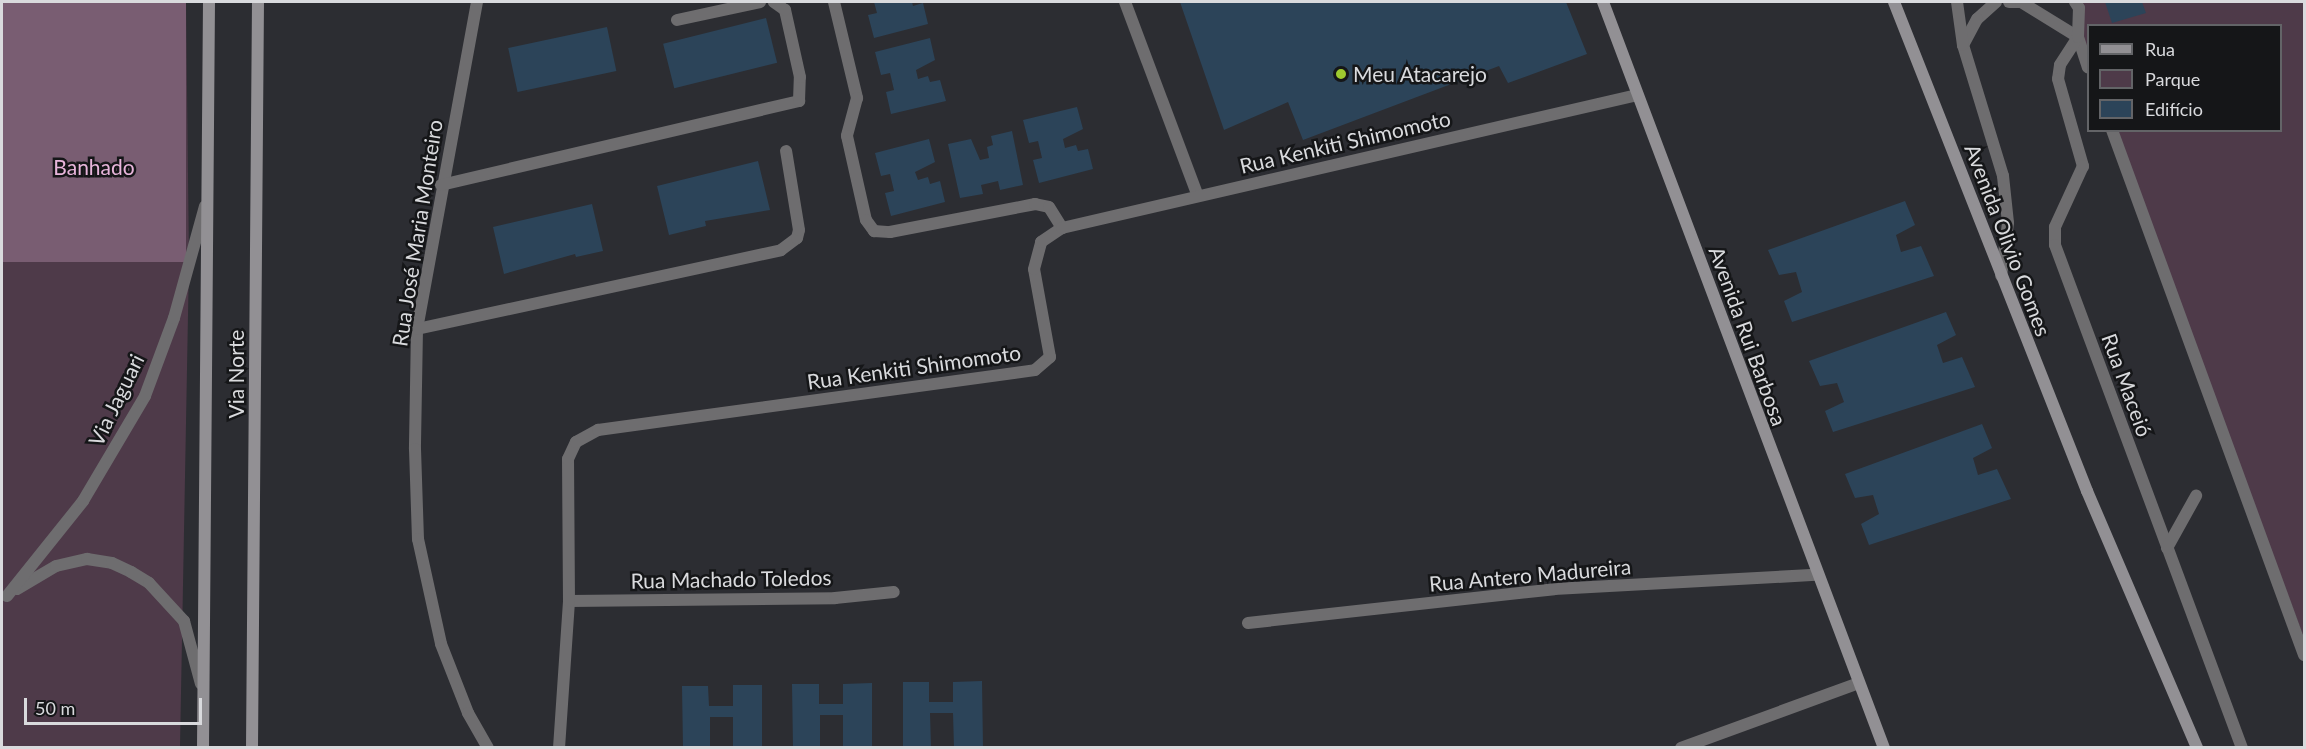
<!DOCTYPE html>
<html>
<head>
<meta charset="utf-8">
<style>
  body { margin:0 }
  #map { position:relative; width:2306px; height:749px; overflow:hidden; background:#2c2d32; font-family:Lato,sans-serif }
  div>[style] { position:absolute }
  .green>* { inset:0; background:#4e3a49 }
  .forest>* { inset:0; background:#795d72; transform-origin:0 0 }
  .building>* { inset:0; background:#2c4459; transform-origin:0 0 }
  .service>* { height:12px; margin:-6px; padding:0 6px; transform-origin:6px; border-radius:6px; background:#6e6d6f }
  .minor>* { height:12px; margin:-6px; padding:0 6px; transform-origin:6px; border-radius:6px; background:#6e6d6f }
  .tertiary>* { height:12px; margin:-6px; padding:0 6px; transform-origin:6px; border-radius:6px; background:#6e6d6f }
  .secondary>* { height:12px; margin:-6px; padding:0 6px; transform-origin:6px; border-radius:6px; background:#929094 }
  .dots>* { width:16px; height:16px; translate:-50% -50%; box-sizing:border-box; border:3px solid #151618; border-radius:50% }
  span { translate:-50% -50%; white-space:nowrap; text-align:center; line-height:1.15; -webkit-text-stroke:5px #151618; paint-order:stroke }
  .poi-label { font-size:21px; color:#d9dadd }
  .left { translate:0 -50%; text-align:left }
  .street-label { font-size:21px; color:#d9dadd }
  .park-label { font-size:21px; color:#e8b5db }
  .frame { position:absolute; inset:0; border:3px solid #d9dadd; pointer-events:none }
  .legend { position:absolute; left:2087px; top:24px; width:195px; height:108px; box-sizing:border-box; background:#151618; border:2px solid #636467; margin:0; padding:8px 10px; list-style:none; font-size:18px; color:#d9dadd }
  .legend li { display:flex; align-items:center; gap:12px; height:30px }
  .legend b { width:30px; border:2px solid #636467 }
  .scale { position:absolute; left:24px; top:698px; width:178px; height:27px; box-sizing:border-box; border:3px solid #d9dadd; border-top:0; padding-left:8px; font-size:18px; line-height:21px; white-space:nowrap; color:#d9dadd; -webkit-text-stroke:4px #151618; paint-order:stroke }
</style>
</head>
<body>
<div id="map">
  <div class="green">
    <i style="clip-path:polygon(2px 2px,186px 2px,189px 261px,180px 747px,2px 747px)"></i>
    <i style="clip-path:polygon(2082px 2px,2304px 2px,2304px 638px,2114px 131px,2280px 130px,2280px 26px,2088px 26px,2088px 62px,2080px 39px)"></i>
  </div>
  <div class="forest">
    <i style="left:2px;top:2px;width:184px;height:260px"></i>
  </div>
  <div class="building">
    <i style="clip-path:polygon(874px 2px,912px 2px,913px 6px,923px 3px,928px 24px,874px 38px,868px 15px,877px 13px)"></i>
    <i style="clip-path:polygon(1180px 2px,1566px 2px,1587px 54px,1508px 83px,1499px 66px,1303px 140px,1288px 102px,1224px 130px)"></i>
    <i style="clip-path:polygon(2105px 2px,2142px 2px,2146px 13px,2112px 23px)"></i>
    <i style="left:766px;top:18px;width:46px;height:106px;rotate:76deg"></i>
    <i style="left:607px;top:27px;width:45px;height:101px;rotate:78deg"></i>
    <i style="clip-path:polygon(930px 38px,935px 60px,916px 70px,918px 79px,928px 76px,930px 82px,940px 80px,946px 101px,891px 114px,886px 92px,894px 90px,890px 73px,881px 75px,875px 52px)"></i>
    <i style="clip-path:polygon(1077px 107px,1083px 129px,1063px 139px,1065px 148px,1076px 145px,1078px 151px,1088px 149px,1093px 169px,1039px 183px,1033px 160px,1042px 158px,1038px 141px,1029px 143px,1023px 120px)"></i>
    <i style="clip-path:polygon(1012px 131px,1023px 185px,1000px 190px,998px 181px,981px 185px,983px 194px,960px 198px,948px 144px,971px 139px,980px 160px,989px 158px,987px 147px,993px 145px,991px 136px)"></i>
    <i style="clip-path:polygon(929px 139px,935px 162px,915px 172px,918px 180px,928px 177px,930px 184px,940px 181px,945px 202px,891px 216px,885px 193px,894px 191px,890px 174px,881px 176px,875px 153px)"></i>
    <i style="clip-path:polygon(758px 161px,770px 210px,705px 221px,706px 226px,669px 235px,657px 186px)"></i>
    <i style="clip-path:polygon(1905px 201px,1915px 225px,1896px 235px,1901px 252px,1921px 246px,1934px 276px,1792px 322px,1784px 301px,1802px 292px,1796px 272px,1779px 275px,1768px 250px)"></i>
    <i style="clip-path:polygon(592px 204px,603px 251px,576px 257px,575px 254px,504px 274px,493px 227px)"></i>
    <i style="clip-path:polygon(1946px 312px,1956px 335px,1937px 345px,1943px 363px,1962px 357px,1975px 387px,1833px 432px,1825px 411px,1844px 402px,1837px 383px,1820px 386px,1809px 361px)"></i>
    <i style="clip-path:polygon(1982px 424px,1992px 448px,1973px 458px,1978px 475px,1997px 469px,2011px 499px,1869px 545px,1861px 524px,1879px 514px,1873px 495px,1855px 498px,1845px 474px)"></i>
    <i style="clip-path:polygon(982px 681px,983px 748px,954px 748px,953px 713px,930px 713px,931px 748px,903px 748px,903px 682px,929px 682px,929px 702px,953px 702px,953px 682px)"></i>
    <i style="clip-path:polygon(872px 683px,872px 748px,843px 748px,843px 715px,820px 715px,820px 748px,793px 748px,792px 684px,819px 684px,819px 704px,843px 704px,843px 684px)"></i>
    <i style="clip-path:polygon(733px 685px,762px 685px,762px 748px,733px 748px,733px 717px,710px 717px,710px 748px,683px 748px,682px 686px,708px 686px,709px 706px,733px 706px)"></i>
  </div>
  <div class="service">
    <i style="left:1125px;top:2px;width:207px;rotate:69.4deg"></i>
    <i style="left:1996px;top:2px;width:25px;rotate:138deg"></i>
    <i style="left:1977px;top:19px;width:30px;rotate:118deg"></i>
    <i style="left:1963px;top:45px;width:137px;rotate:73deg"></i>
    <i style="left:2003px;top:176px;width:47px;rotate:83.9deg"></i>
    <i style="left:2008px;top:223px;width:53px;rotate:97.5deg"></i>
    <i style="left:2009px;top:2px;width:12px"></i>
    <i style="left:2021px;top:2px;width:67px;rotate:31.6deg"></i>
    <i style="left:2078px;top:37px;width:32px;rotate:72deg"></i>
    <i style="left:2078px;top:37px;width:33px;rotate:123deg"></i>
    <i style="left:2060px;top:65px;width:14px;rotate:98deg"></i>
    <i style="left:2058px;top:79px;width:91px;rotate:74deg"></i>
    <i style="left:2083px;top:166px;width:67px;rotate:114.7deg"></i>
    <i style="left:2055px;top:227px;width:18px;rotate:90deg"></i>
    <i style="left:2055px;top:245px;width:537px;rotate:69.61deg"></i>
    <i style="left:2112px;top:130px;width:559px;rotate:69.91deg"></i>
    <i style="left:2167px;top:548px;width:60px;rotate:-60.9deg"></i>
    <i style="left:569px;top:601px;width:266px;rotate:-0.6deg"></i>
    <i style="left:835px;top:598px;width:59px;rotate:-5.8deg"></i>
    <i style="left:1681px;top:748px;width:189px;rotate:-20.1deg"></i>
  </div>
  <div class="minor">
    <i style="left:477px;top:2px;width:332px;rotate:100.4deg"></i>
    <i style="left:417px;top:329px;width:120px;rotate:91deg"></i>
    <i style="left:415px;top:449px;width:90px;rotate:88.1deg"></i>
    <i style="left:418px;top:539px;width:107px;rotate:77.6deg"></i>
    <i style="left:441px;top:644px;width:74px;rotate:68.6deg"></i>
    <i style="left:468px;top:713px;width:40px;rotate:60.3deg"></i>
    <i style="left:834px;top:2px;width:99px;rotate:76.5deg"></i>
    <i style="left:857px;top:98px;width:39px;rotate:105deg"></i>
    <i style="left:847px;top:136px;width:86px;rotate:77.3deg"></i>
    <i style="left:866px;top:220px;width:14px;rotate:54deg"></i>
    <i style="left:874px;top:231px;width:16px;rotate:4deg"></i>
    <i style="left:890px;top:232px;width:148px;rotate:-10.9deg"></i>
    <i style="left:1035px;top:204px;width:14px;rotate:12deg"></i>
    <i style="left:1049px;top:207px;width:25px;rotate:58deg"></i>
    <i style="left:1957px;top:2px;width:43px;rotate:82.1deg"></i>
    <i style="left:2075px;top:2px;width:7px;rotate:56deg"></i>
    <i style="left:2079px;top:8px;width:29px;rotate:92deg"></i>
    <i style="left:677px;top:20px;width:85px;rotate:-12.2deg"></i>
    <i style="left:441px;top:185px;width:368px;rotate:-13.2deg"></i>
    <i style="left:799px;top:101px;width:24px;rotate:-88deg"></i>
    <i style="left:800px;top:77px;width:69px;rotate:-102.6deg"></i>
    <i style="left:785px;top:10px;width:14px;rotate:-144deg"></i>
    <i style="left:417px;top:329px;width:372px;rotate:-12.2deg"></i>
    <i style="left:781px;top:250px;width:20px;rotate:-37deg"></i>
    <i style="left:797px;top:238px;width:8px;rotate:-76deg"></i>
    <i style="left:799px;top:230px;width:80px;rotate:-99.3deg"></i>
    <i style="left:1248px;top:623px;width:308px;rotate:-6.3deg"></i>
    <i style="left:1554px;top:589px;width:262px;rotate:-3.1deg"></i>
    <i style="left:559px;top:748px;width:147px;rotate:-86.1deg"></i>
    <i style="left:569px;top:601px;width:142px;rotate:-90.4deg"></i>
    <i style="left:568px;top:459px;width:19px;rotate:-65deg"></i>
    <i style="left:576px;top:442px;width:25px;rotate:-29deg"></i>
    <i style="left:598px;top:430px;width:441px;rotate:-7.8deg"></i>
    <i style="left:1035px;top:370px;width:20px;rotate:-41deg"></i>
    <i style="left:1050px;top:357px;width:89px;rotate:-100.3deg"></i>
    <i style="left:1034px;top:269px;width:28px;rotate:-75deg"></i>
    <i style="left:1041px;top:242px;width:25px;rotate:-34deg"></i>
    <i style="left:1062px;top:228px;width:590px;rotate:-13.02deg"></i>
  </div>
  <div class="tertiary">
    <i style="left:17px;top:589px;width:45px;rotate:-30.5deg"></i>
    <i style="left:56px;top:566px;width:32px;rotate:-13deg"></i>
    <i style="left:87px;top:559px;width:25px;rotate:9deg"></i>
    <i style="left:112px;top:563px;width:21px;rotate:25deg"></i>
    <i style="left:131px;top:572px;width:21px;rotate:31deg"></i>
    <i style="left:149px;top:583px;width:52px;rotate:47.4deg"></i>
    <i style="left:184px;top:621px;width:65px;rotate:74.9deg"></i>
    <i style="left:7px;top:596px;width:122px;rotate:-51.3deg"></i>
    <i style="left:83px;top:501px;width:122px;rotate:-59.4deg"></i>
    <i style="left:145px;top:396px;width:83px;rotate:-69.6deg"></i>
    <i style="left:174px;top:318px;width:116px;rotate:-74.5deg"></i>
  </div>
  <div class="secondary">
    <i style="left:1603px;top:2px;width:797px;rotate:69.36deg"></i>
    <i style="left:1894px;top:2px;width:526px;rotate:68.46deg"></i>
    <i style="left:2087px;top:491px;width:280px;rotate:66.8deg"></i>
    <i style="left:203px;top:748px;width:746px;rotate:-89.54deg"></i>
    <i style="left:252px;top:748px;width:746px;rotate:-89.54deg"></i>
  </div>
  <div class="dots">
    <i style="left:1341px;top:74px;background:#9eca2f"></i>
  </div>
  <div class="poi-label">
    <span class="left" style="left:1353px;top:74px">Meu Atacarejo</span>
  </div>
  <div class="street-label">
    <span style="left:1345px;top:142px;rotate:-13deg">Rua Kenkiti Shimomoto</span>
    <span style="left:417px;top:233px;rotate:-81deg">Rua José Maria Monteiro</span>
    <span style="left:2008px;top:240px;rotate:69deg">Avenida Olivio Gomes</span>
    <span style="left:1748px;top:336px;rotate:70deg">Avenida Rui Barbosa</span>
    <span style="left:914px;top:367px;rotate:-8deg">Rua Kenkiti Shimomoto</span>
    <span style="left:236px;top:374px;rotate:-90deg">Via Norte</span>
    <span style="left:2127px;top:385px;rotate:70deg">Rua Maceió</span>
    <span style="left:116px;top:400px;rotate:-64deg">Via Jaguari</span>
    <span style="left:1530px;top:575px;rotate:-5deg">Rua Antero Madureira</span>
    <span style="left:731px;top:579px;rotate:-1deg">Rua Machado Toledos</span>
  </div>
  <div class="park-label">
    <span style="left:94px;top:167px">Banhado</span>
  </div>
  <div class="frame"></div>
  <ul class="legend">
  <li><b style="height:8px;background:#929094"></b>Rua</li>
  <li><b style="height:16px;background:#4e3a49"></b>Parque</li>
  <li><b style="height:16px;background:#2c4459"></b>Edifício</li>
  </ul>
  <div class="scale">50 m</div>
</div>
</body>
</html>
